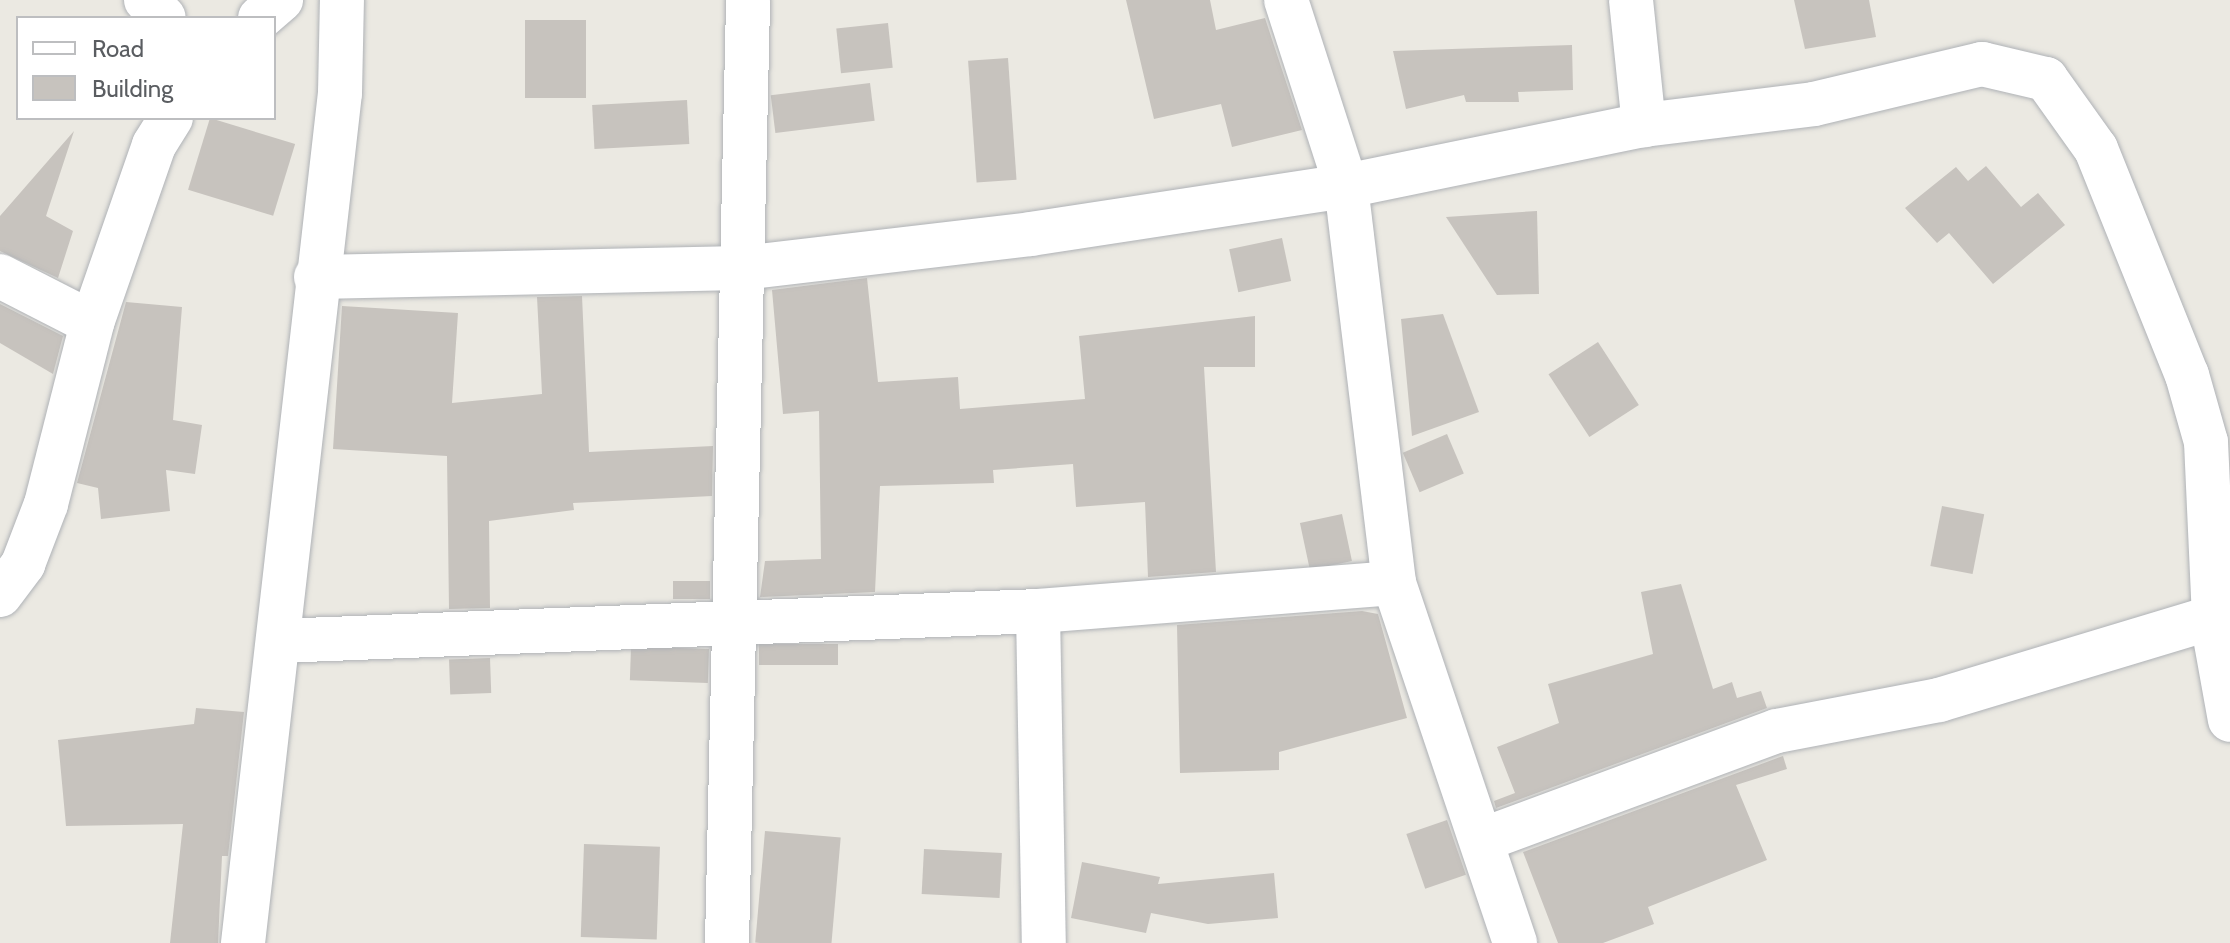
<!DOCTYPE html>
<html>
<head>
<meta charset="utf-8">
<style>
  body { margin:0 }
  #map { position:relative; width:2230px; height:943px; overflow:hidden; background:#ebe9e2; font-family:Cabin,sans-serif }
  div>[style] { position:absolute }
  .building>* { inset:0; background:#c7c3be; transform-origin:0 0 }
  .roads { filter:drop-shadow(0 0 2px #afb2b6) drop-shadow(0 0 2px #afb2b6) }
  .street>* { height:44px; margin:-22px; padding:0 22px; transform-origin:22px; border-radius:22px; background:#fff }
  span { translate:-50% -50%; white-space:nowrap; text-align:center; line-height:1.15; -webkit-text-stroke:8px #fff; paint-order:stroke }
  .legend { position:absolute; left:16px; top:16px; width:260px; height:104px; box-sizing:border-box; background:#fff; border:2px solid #bdbec0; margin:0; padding:10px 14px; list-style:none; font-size:24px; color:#5a5d61 }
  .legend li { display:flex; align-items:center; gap:16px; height:40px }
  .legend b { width:40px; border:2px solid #bdbec0 }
</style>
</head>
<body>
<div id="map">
  <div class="building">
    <i style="clip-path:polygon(1126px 0,1210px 0,1216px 30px,1265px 18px,1302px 130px,1232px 147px,1221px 104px,1154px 119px)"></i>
    <i style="clip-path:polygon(1794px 0,1869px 0,1876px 37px,1805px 49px)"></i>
    <i style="left:525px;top:20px;width:61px;height:78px"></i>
    <i style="left:888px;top:23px;width:45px;height:52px;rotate:84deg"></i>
    <i style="clip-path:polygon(1572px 45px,1573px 90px,1518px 92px,1519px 102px,1466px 102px,1464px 95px,1406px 109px,1393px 51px)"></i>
    <i style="left:1008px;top:58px;width:122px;height:40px;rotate:86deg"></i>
    <i style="left:870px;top:83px;width:38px;height:100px;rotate:83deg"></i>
    <i style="left:687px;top:100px;width:44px;height:95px;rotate:87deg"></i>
    <i style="left:210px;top:118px;width:89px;height:75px;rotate:17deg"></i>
    <i style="clip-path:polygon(74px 131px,46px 216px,73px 231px,58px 278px,0 251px,0 216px)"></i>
    <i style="clip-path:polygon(1986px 166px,2021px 207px,2038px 193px,2065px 225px,1993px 284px,1949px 233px,1937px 243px,1905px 208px,1956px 167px,1968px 181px)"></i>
    <i style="clip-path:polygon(1537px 211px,1539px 294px,1497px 295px,1446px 217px)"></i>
    <i style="left:1282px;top:238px;width:44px;height:54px;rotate:78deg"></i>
    <i style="clip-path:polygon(867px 278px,878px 382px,958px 377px,960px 409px,1085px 399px,1079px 336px,1255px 316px,1255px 367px,1204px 367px,1216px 572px,1148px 577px,1145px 502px,1076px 507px,1073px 464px,993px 470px,994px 483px,880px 486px,875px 592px,760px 597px,765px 561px,821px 559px,819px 411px,783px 414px,772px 290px)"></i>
    <i style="clip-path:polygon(582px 296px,589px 452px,713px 446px,712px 496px,573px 503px,574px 510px,489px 521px,490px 608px,449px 609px,447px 456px,333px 449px,342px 306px,458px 313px,452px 403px,542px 394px,537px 297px)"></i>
    <i style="clip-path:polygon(126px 302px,182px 307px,173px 420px,202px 425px,195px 474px,166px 470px,170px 511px,101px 519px,98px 488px,77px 483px)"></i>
    <i style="clip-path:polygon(0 304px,63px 336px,53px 374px,0 343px)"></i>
    <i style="clip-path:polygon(1443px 314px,1479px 412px,1412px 436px,1401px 319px)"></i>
    <i style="left:1598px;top:342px;width:75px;height:59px;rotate:57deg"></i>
    <i style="left:1447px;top:434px;width:43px;height:48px;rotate:67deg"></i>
    <i style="left:1942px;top:506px;width:43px;height:61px;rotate:11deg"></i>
    <i style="left:1342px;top:514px;width:48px;height:43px;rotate:78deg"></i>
    <i style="left:710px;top:581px;width:18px;height:37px;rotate:90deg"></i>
    <i style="clip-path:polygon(1681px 584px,1713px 689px,1732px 682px,1737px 698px,1761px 691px,1767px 708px,1496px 808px,1494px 801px,1515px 793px,1497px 747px,1559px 723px,1548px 684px,1653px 654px,1641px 592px)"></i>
    <i style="clip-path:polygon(1362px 611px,1378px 614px,1407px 718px,1279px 752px,1279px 770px,1180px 773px,1177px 625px)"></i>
    <i style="left:838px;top:644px;width:21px;height:79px;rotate:90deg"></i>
    <i style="left:709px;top:649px;width:34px;height:78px;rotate:92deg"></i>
    <i style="left:490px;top:658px;width:35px;height:41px;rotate:88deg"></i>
    <i style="clip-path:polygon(196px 708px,244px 712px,228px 856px,222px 856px,218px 943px,170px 943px,183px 824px,66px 826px,58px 740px,194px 724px)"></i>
    <i style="clip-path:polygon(1783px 756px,1787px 769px,1736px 785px,1767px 860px,1648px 907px,1654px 924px,1603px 943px,1558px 943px,1523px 852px)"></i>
    <i style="left:1447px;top:820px;width:58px;height:43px;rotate:71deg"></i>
    <i style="left:765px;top:831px;width:76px;height:112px;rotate:5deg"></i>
    <i style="left:584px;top:844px;width:76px;height:93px;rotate:2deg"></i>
    <i style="left:924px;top:849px;width:78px;height:45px;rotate:3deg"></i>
    <i style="clip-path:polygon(1082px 862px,1160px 877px,1158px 884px,1274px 873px,1278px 918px,1208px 924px,1151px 913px,1146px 933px,1071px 918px)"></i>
  </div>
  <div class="roads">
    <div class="street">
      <i style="left:146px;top:0;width:25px;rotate:45deg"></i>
      <i style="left:1286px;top:0;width:195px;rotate:72.1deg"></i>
      <i style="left:1346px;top:186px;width:400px;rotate:83.1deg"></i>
      <i style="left:1394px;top:583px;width:380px;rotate:71.4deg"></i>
      <i style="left:1631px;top:0;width:126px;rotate:84.1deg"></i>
      <i style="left:260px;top:18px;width:28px;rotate:-41deg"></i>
      <i style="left:0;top:276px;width:103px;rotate:27.1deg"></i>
      <i style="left:316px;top:277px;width:426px;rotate:-1.2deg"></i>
      <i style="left:742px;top:268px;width:291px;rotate:-6.7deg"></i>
      <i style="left:1031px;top:234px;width:319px;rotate:-8.7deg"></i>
      <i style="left:1346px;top:186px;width:304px;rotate:-11.6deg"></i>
      <i style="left:1644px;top:125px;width:171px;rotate:-7deg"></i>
      <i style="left:1814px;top:104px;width:173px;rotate:-13.4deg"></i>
      <i style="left:1982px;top:64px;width:66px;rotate:13.2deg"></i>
      <i style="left:2046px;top:79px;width:86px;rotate:54.5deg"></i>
      <i style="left:2096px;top:149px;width:244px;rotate:68.1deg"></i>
      <i style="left:2187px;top:375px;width:70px;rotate:74.2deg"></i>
      <i style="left:2206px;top:442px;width:195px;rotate:87.4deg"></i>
      <i style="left:2215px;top:637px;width:84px;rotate:79.8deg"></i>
      <i style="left:0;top:595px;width:39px;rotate:-53deg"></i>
      <i style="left:23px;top:564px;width:64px;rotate:-69deg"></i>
      <i style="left:46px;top:504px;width:187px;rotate:-75.7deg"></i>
      <i style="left:92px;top:323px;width:188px;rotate:-70.8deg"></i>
      <i style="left:154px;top:145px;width:32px;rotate:-58deg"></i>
      <i style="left:1038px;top:611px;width:332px;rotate:89deg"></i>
      <i style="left:279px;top:641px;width:760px;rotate:-2.26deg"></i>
      <i style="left:1038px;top:611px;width:357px;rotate:-4.5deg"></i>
      <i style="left:1482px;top:840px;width:314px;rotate:-20.3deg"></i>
      <i style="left:1777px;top:731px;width:165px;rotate:-10.8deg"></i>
      <i style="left:1939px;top:700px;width:290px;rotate:-16.8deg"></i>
      <i style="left:243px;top:943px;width:856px;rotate:-83.49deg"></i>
      <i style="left:340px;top:93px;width:93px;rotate:-88.8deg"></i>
      <i style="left:727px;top:943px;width:943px;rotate:-88.72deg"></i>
    </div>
  </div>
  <ul class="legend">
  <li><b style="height:10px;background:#fff"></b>Road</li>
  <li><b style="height:22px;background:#c7c3be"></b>Building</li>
  </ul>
</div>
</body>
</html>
